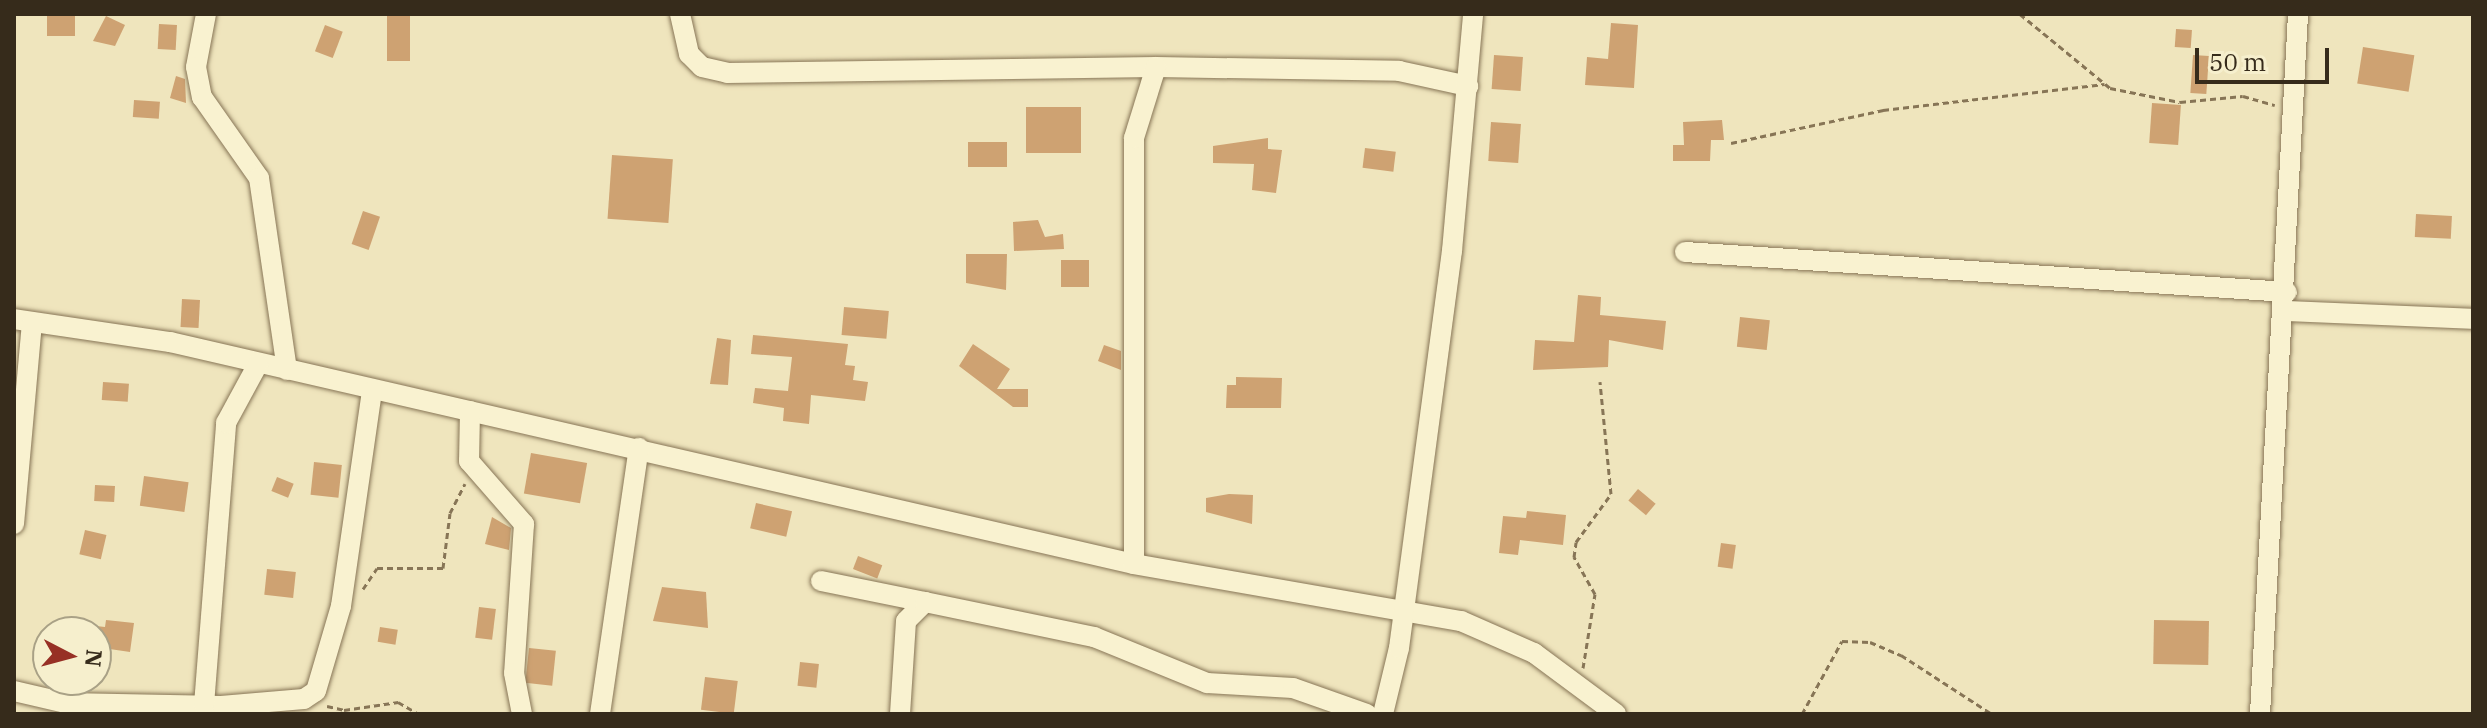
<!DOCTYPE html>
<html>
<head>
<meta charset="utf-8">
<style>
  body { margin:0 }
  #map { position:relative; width:2487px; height:728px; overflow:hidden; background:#efe5bd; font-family:"IBM Plex Serif",serif }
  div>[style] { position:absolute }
  .building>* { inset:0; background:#cea272; transform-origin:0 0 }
  .path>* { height:3px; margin-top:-1.5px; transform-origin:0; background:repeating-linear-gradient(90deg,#877556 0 6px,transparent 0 10px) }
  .roads { filter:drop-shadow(0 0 2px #877556) drop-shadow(0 0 2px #877556) }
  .minor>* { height:20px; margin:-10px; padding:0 10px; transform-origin:10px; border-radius:10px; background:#f9f2d0 }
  span { translate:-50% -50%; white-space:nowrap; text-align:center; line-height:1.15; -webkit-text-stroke:7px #f6efcd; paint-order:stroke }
  .frame { position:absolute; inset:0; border:16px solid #362b1b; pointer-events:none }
  .north { position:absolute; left:32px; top:616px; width:80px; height:80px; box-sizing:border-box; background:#f6efcd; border:2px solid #a9a186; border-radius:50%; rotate:96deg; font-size:22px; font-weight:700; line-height:32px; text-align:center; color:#362b1b }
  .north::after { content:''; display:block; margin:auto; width:28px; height:36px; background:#973025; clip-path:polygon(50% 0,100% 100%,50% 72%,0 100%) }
  .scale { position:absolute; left:2195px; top:48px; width:134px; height:36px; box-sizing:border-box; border:4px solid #362b1b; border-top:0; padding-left:10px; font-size:24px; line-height:28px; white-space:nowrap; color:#362b1b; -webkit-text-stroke:6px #f6efcd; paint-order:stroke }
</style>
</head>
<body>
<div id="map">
  <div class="building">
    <i style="left:47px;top:14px;width:28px;height:22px"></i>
    <i style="left:387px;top:14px;width:23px;height:47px"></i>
    <i style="clip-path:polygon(106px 16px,125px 25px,115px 46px,93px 41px)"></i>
    <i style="clip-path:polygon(1611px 23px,1638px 25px,1634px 88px,1585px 85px,1587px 57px,1608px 59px)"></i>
    <i style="left:159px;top:24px;width:18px;height:25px;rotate:3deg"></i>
    <i style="left:325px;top:25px;width:19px;height:28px;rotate:21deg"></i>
    <i style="left:2176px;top:29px;width:16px;height:18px;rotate:4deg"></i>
    <i style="left:2363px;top:47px;width:52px;height:37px;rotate:9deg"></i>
    <i style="left:1494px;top:55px;width:29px;height:34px;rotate:4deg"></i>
    <i style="left:2193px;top:55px;width:16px;height:38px;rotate:4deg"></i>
    <i style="clip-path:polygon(176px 76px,185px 79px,186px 103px,170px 98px)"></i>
    <i style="left:134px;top:100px;width:26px;height:17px;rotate:4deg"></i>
    <i style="left:2152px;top:103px;width:29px;height:40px;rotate:4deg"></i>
    <i style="left:1081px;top:107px;width:46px;height:55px;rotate:90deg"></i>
    <i style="clip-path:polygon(1722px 120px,1724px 140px,1711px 140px,1710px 161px,1673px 161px,1673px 145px,1684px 145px,1683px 122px)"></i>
    <i style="left:1491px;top:122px;width:30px;height:39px;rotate:4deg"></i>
    <i style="clip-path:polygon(1268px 138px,1268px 149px,1282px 150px,1276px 193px,1252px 190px,1254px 164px,1213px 163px,1213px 146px)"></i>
    <i style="left:1007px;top:142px;width:25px;height:39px;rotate:90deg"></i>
    <i style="left:1365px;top:148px;width:31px;height:20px;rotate:7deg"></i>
    <i style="left:612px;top:155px;width:61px;height:64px;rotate:4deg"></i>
    <i style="left:363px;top:211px;width:18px;height:35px;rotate:19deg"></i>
    <i style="left:2416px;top:214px;width:36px;height:23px;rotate:3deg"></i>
    <i style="clip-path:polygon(1038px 220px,1045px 237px,1063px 234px,1064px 249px,1014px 251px,1013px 222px)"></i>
    <i style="clip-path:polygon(966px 254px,1007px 254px,1006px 290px,966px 283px)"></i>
    <i style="left:1061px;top:260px;width:28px;height:27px"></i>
    <i style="clip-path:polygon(1578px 295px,1601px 297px,1600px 315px,1666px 321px,1663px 350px,1609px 340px,1608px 367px,1533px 370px,1535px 340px,1574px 342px)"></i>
    <i style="left:182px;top:299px;width:18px;height:28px;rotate:3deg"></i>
    <i style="left:844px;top:307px;width:45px;height:28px;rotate:5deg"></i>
    <i style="left:1740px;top:317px;width:30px;height:30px;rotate:6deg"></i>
    <i style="clip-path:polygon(753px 335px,848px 344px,845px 365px,855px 366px,853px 380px,868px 382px,865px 401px,811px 395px,809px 424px,783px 421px,784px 408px,753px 403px,755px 388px,788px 391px,792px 357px,751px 354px)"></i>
    <i style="clip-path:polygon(717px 338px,731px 340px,728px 385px,710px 384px)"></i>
    <i style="clip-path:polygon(973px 344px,1010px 369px,997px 389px,1028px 389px,1028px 407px,1013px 407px,959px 366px)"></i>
    <i style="clip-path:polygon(1104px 345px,1121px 351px,1121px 370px,1098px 361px)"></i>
    <i style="clip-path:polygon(1236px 377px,1282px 378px,1281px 408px,1226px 408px,1227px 385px,1236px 385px)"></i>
    <i style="left:103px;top:382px;width:26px;height:18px;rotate:4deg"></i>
    <i style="left:531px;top:453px;width:57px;height:41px;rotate:10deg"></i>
    <i style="left:314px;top:462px;width:28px;height:33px;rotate:6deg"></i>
    <i style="left:144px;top:476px;width:45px;height:30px;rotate:8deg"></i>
    <i style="left:277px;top:477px;width:18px;height:15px;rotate:22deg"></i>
    <i style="left:95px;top:485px;width:20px;height:16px;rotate:3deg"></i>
    <i style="left:1638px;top:489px;width:23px;height:15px;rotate:40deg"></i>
    <i style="clip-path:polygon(1229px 494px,1253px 495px,1252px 524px,1206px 512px,1206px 498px)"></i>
    <i style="left:756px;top:503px;width:37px;height:26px;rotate:13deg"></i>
    <i style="clip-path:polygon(1527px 511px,1566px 515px,1563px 545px,1520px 540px,1518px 555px,1499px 553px,1503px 516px,1526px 518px)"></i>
    <i style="clip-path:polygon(492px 517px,511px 528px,509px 550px,485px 544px)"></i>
    <i style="left:85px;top:530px;width:22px;height:25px;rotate:13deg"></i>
    <i style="left:1721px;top:543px;width:15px;height:24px;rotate:8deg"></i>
    <i style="left:858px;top:556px;width:26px;height:14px;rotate:21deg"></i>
    <i style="left:267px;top:569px;width:29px;height:26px;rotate:6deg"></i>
    <i style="clip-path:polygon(662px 587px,706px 592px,708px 628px,653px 621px)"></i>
    <i style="left:479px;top:607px;width:17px;height:31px;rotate:7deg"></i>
    <i style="clip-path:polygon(106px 620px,134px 623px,130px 652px,96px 647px,96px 626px,105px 627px)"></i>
    <i style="left:2154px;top:620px;width:55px;height:44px;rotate:1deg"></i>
    <i style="left:380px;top:627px;width:18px;height:15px;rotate:9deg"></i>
    <i style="left:529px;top:648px;width:27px;height:35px;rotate:6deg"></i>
    <i style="left:800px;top:662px;width:19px;height:24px;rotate:6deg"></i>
    <i style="left:705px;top:677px;width:33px;height:33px;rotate:7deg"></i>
  </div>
  <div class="path">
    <i style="left:2020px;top:14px;width:117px;rotate:39.4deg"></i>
    <i style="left:2110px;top:88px;width:71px;rotate:11.3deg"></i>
    <i style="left:2180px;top:102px;width:63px;rotate:-5.4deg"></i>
    <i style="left:2243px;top:96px;width:33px;rotate:16deg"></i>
    <i style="left:1731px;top:143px;width:156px;rotate:-12.2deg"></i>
    <i style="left:1883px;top:110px;width:223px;rotate:-6.7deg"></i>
    <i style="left:363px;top:589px;width:25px;rotate:-56deg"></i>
    <i style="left:377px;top:568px;width:66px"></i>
    <i style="left:443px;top:568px;width:55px;rotate:-82.7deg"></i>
    <i style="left:450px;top:513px;width:33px;rotate:-63deg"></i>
    <i style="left:1583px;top:668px;width:75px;rotate:-80.8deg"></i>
    <i style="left:1595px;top:594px;width:43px;rotate:-119.6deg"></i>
    <i style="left:1574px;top:557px;width:15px;rotate:-82deg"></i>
    <i style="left:1576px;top:542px;width:59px;rotate:-53.9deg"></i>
    <i style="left:1611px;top:494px;width:113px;rotate:-95.6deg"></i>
    <i style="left:327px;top:706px;width:17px;rotate:13deg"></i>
    <i style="left:344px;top:710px;width:55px;rotate:-8.4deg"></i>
    <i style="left:398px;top:702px;width:24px;rotate:30deg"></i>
    <i style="left:1802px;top:714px;width:83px;rotate:-61.3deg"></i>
    <i style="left:1842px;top:641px;width:28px;rotate:2deg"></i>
    <i style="left:1870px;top:642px;width:34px;rotate:23deg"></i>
    <i style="left:1901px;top:655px;width:108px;rotate:33deg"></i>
  </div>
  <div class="roads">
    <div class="minor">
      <i style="left:206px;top:14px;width:54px;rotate:100.7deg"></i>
      <i style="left:196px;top:67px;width:31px;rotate:79deg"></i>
      <i style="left:202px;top:97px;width:99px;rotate:54.9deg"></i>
      <i style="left:259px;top:178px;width:194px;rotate:81.7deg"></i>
      <i style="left:680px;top:14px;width:41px;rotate:77.3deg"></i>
      <i style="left:689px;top:54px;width:18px;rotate:45deg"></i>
      <i style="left:702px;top:67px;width:26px;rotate:13deg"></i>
      <i style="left:727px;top:73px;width:429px;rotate:-0.8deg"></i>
      <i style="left:1156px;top:67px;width:243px;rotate:0.9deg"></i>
      <i style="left:1399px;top:71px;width:71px;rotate:12.3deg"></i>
      <i style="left:1685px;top:252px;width:603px;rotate:3.8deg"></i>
      <i style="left:2285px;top:311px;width:188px;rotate:2.4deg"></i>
      <i style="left:14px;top:319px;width:158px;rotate:8.4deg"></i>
      <i style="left:170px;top:342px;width:989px;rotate:12.97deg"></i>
      <i style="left:1134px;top:564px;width:332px;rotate:9.9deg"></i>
      <i style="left:1461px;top:621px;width:80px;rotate:23.7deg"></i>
      <i style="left:1534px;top:653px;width:102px;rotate:36.6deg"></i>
      <i style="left:470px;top:411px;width:50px;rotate:91.1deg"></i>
      <i style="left:469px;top:461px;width:84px;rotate:48.9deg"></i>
      <i style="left:524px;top:524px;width:149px;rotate:93.8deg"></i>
      <i style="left:514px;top:673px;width:42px;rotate:79deg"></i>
      <i style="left:14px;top:524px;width:202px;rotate:-84.9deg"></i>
      <i style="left:1134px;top:564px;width:426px;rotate:-90deg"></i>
      <i style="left:1134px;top:138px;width:74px;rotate:-72.8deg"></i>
      <i style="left:821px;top:581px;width:106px;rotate:11.4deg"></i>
      <i style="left:14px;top:691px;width:53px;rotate:13deg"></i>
      <i style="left:66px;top:703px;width:155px;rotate:1.1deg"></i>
      <i style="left:221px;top:706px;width:83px;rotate:-4.8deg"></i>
      <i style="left:304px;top:699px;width:14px;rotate:-34deg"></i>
      <i style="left:316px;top:691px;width:89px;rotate:-73.6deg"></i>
      <i style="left:341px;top:606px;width:217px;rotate:-81.8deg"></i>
      <i style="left:204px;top:705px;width:283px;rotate:-85.5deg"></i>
      <i style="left:226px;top:423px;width:67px;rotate:-61.5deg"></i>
      <i style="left:600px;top:714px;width:269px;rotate:-81.7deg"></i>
      <i style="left:900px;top:714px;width:93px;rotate:-86.3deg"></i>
      <i style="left:906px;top:621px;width:27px;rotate:-45deg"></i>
      <i style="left:925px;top:602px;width:173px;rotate:11.7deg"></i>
      <i style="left:1094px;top:637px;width:122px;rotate:22.2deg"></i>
      <i style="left:1207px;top:683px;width:86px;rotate:3.3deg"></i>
      <i style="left:1293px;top:688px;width:78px;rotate:19.4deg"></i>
      <i style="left:1383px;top:714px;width:68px;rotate:-76.4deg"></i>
      <i style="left:1399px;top:648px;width:401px;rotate:-82.4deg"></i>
      <i style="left:1452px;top:251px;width:238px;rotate:-84.9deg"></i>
      <i style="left:2260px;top:714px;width:701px;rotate:-86.89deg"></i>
    </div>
  </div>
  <div class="frame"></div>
  <div class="north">N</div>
  <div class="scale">50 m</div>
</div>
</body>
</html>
